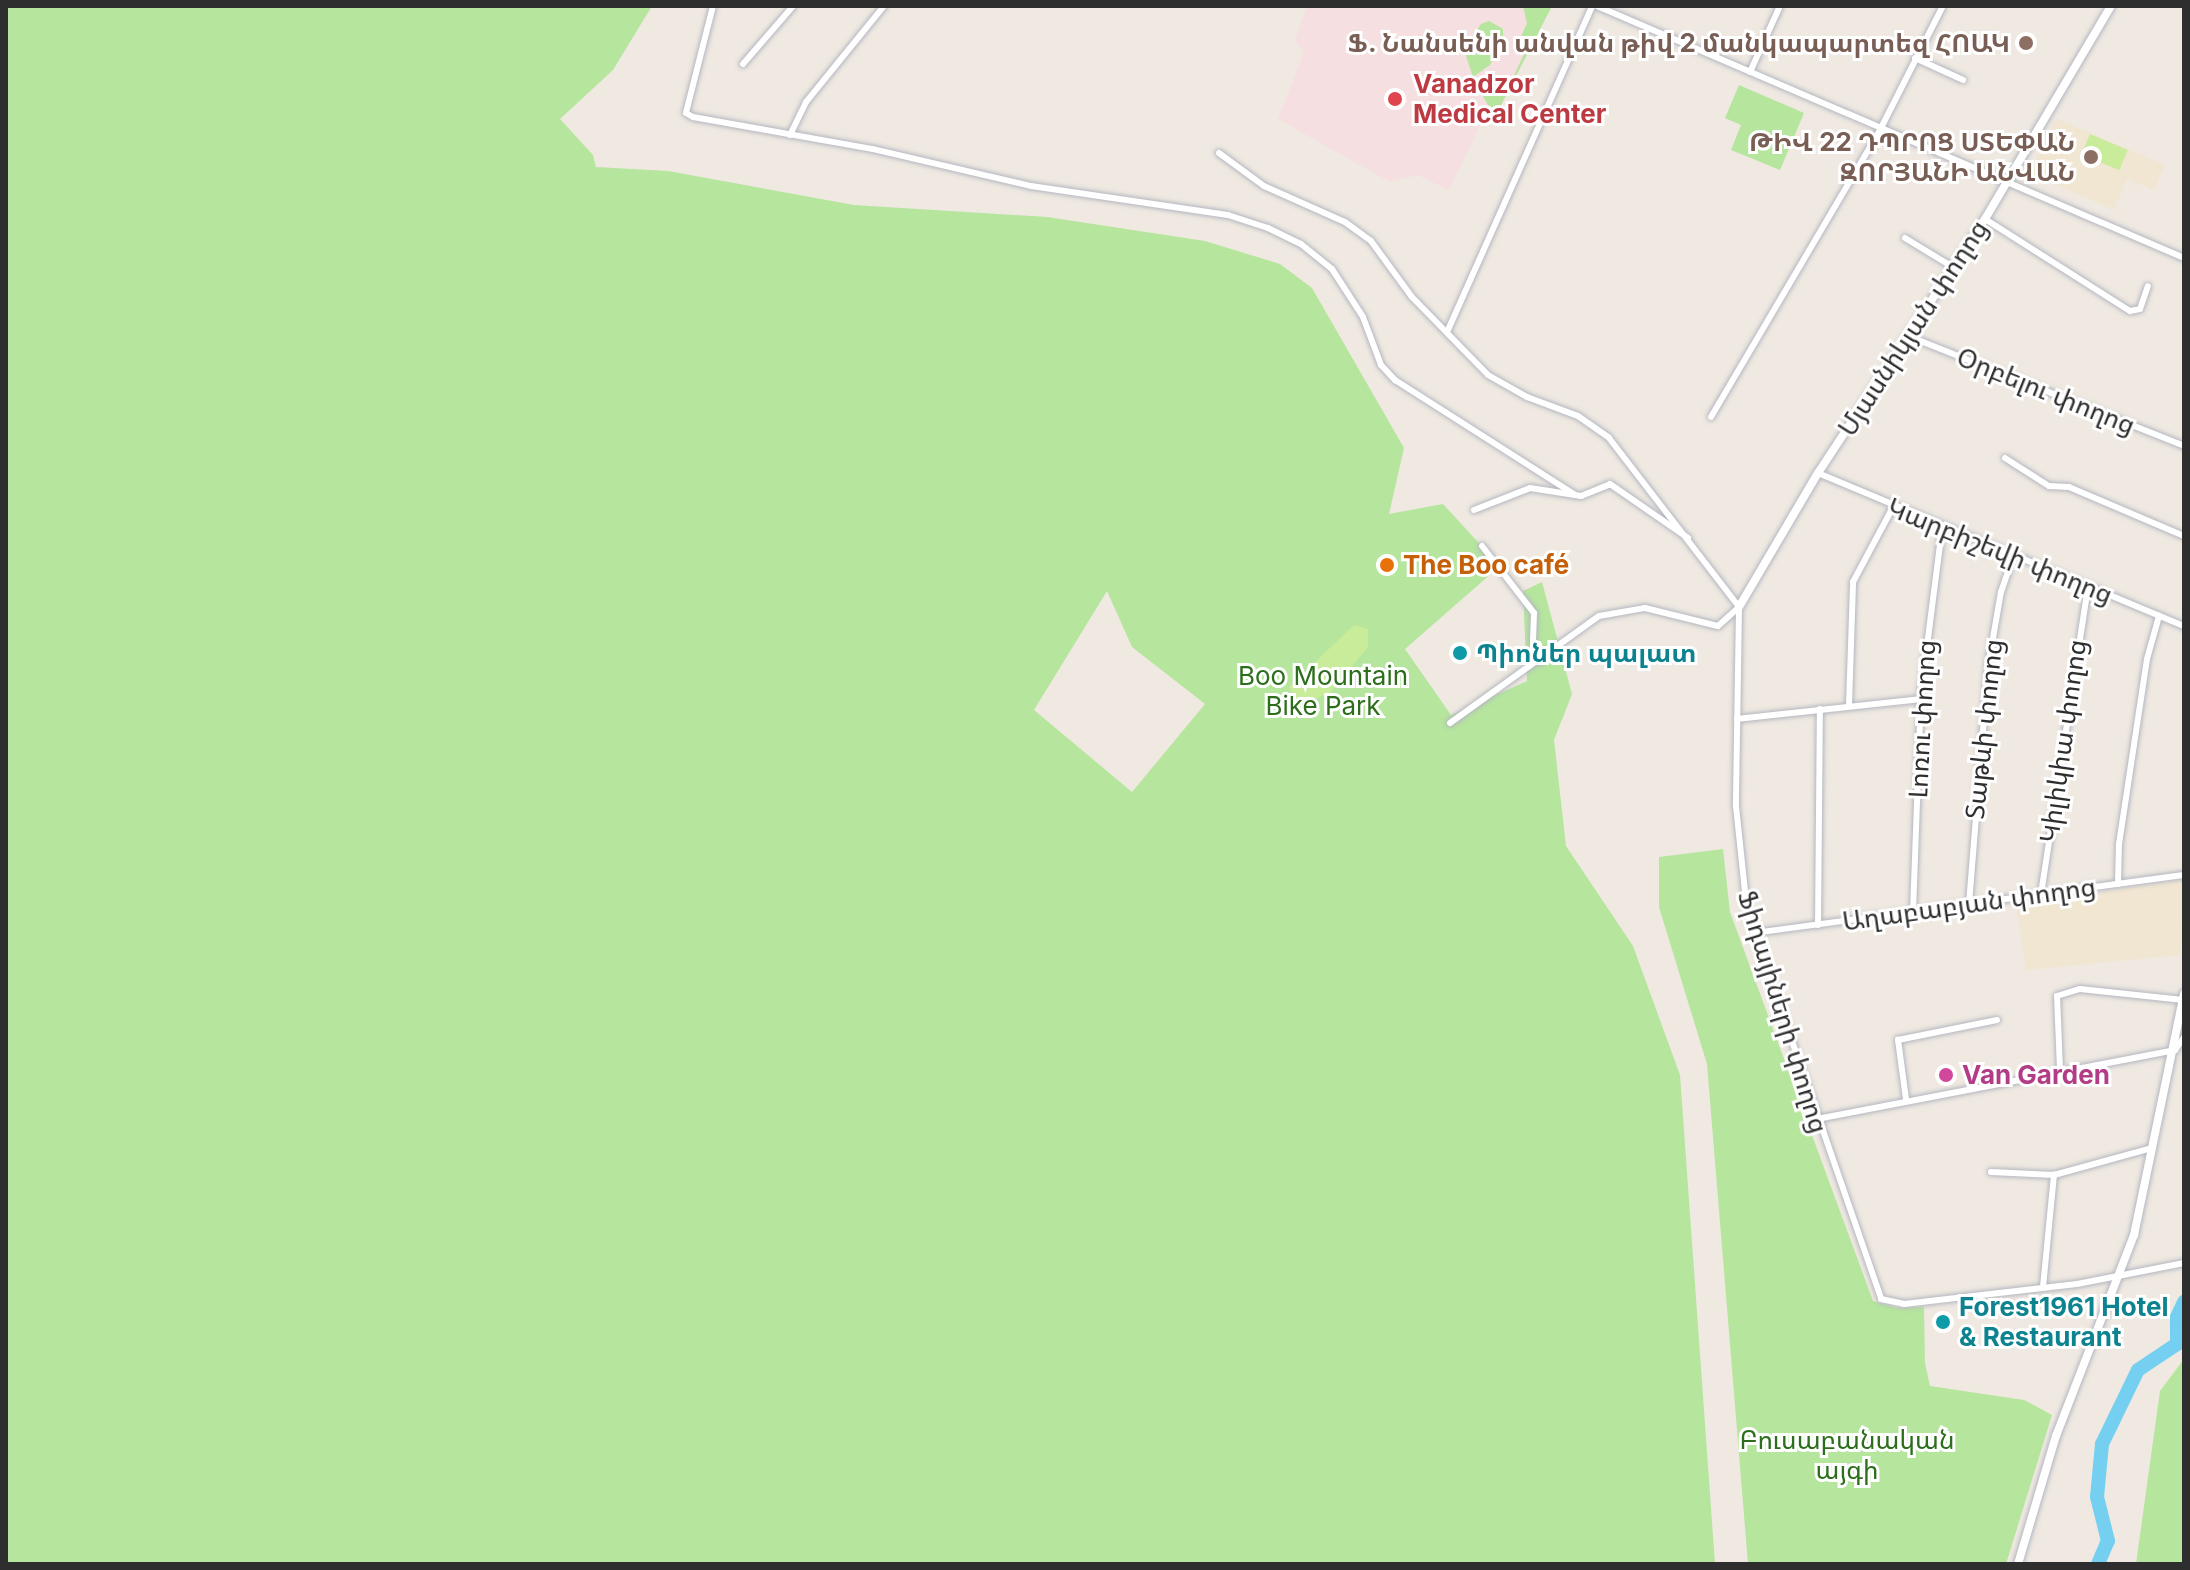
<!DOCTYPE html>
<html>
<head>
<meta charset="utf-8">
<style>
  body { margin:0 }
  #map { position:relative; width:2190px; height:1570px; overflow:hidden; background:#efe9e1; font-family:Inter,"Noto Sans Armenian",sans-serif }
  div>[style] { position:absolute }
  .education>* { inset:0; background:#f0e6d1 }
  .medical>* { inset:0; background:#f5dfe0 }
  .green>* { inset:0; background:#b6e59e }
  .pitch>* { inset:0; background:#c9ec9a; transform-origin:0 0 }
  .river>* { height:14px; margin:-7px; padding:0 7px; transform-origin:7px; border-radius:7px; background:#75cff0 }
  .roads { filter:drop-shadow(0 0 2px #b4b7c1) drop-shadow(0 0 2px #b4b7c1) }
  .minor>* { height:6px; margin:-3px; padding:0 3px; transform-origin:3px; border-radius:3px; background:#fff }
  .tertiary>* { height:8px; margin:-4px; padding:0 4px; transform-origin:4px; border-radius:4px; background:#fff }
  .dots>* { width:22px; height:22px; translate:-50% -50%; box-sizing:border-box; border:4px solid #fff; border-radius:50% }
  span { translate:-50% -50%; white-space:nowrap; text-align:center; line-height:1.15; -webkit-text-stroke:6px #fff; paint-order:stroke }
  .education-label { font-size:26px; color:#785e54; font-weight:700 }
  .right { translate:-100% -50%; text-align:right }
  .health-label { font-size:26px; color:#be3a42; font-weight:700 }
  .left { translate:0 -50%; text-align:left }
  .street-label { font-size:26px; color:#2e2e2e }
  .food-label { font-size:26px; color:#c56008; font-weight:700 }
  .culture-label { font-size:26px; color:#0d838f; font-weight:700 }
  .park-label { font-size:26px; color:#2c6e1b }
  .hotel-label { font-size:26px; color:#b23c85; font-weight:700 }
  .frame { position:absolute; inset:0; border:8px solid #2e2e2e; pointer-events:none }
</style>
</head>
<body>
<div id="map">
  <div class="education">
    <i style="clip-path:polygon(2057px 119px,2165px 165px,2154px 190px,2127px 179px,2114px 210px,2032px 174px,2039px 149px)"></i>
    <i style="clip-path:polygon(2184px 880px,2180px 955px,2026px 970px,2016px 904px)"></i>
  </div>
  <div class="medical">
    <i style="clip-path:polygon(1307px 6px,1552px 6px,1498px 111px,1489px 107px,1449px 190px,1418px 175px,1390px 182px,1278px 119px,1304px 52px,1295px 40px)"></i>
  </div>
  <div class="green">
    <i style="clip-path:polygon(evenodd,6px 6px,652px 6px,613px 70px,560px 119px,593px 155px,596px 167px,668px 171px,854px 205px,1047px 217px,1205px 241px,1280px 264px,1312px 288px,1404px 448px,1389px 514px,1443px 504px,1500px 566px,1405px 649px,1451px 715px,1527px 681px,1523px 591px,1542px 582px,1572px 694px,1554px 740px,1566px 846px,1633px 946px,1680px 1075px,1715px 1564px,6px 1564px,6px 6px,1107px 591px,1132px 647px,1205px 704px,1132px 792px,1034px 710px,1107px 591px)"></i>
    <i style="clip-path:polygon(1523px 6px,1552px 6px,1498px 111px,1488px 105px,1478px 88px,1486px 84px,1507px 91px,1528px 45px,1519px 41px,1527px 23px)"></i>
    <i style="clip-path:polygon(1489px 21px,1503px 29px,1503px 36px,1490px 65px,1473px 77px,1464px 50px,1481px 24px)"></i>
    <i style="clip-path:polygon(1739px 85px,1804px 113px,1780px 170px,1731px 150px,1741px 125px,1725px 118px)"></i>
    <i style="clip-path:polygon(1723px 849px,1730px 912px,1873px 1301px,1897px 1308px,1924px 1307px,1925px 1363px,1930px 1386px,2024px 1400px,2052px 1415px,2006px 1564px,1748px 1564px,1707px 1064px,1659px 907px,1659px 857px)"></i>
    <i style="clip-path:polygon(2184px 1359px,2184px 1564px,2136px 1564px,2160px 1391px)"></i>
  </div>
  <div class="pitch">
    <i style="left:2090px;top:134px;width:41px;height:22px;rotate:23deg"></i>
    <i style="clip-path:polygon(1354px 625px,1368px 629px,1368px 647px,1329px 694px,1296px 705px,1289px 687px)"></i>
  </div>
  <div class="river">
    <i style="left:2098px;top:1564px;width:25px;rotate:-67deg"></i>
    <i style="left:2108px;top:1541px;width:45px;rotate:-104deg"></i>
    <i style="left:2097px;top:1497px;width:53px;rotate:-84.6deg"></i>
    <i style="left:2102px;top:1444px;width:82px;rotate:-64.1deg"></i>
    <i style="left:2138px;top:1370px;width:47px;rotate:-33.7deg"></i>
    <i style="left:2177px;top:1344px;width:27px;rotate:-90deg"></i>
    <i style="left:2177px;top:1317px;width:17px;rotate:-65deg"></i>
  </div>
  <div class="roads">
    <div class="minor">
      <i style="left:713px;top:6px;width:110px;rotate:104.2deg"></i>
      <i style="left:686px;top:113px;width:8px;rotate:30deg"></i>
      <i style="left:693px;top:117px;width:183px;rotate:10.1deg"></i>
      <i style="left:873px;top:149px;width:162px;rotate:13.2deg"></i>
      <i style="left:1031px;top:186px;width:199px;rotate:8.4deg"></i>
      <i style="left:1228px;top:215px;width:42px;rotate:18deg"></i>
      <i style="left:1268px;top:228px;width:37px;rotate:26deg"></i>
      <i style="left:1301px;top:244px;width:40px;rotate:39deg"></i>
      <i style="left:1332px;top:269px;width:57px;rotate:57.1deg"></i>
      <i style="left:1363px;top:317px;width:51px;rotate:69.4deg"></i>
      <i style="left:1381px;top:365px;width:21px;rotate:47deg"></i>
      <i style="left:1395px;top:380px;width:212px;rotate:32.5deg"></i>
      <i style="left:1597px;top:6px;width:639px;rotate:23.23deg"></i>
      <i style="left:1915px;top:58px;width:53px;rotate:24.6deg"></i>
      <i style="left:743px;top:64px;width:77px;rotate:-49.2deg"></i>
      <i style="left:1750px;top:72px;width:72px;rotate:-65.6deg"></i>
      <i style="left:790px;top:135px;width:37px;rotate:-64deg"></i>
      <i style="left:806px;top:102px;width:124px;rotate:-50.9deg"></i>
      <i style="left:1219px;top:153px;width:56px;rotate:36.3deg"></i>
      <i style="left:1264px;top:186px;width:89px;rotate:24deg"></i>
      <i style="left:1345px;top:222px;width:32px;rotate:36deg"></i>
      <i style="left:1371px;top:241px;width:69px;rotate:53.8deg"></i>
      <i style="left:1412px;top:297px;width:109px;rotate:45.7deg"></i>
      <i style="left:1488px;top:375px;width:45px;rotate:29.4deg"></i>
      <i style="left:1527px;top:397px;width:54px;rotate:20.4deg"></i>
      <i style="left:1578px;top:416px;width:38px;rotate:35deg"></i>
      <i style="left:1609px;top:438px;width:213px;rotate:52.4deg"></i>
      <i style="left:1739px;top:607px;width:199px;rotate:90.9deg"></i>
      <i style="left:1736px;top:806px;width:106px;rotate:84deg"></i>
      <i style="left:1747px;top:911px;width:410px;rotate:70.9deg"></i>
      <i style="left:1881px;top:1299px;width:24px;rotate:12deg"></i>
      <i style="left:1904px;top:1304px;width:174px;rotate:-6.6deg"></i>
      <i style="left:2077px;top:1284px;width:109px;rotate:-11.1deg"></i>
      <i style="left:1985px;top:219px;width:172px;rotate:32.4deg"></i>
      <i style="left:2130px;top:311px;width:10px;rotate:-11deg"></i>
      <i style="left:2140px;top:309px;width:24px;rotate:-71deg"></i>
      <i style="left:1905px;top:238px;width:54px;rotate:31.3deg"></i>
      <i style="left:1448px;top:330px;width:355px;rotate:-66deg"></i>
      <i style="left:1908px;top:336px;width:297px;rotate:21.7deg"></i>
      <i style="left:1711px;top:417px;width:335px;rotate:-59.5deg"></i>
      <i style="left:1881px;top:128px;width:137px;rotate:-63.1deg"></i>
      <i style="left:2005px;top:458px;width:52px;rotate:32.5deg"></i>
      <i style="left:2049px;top:486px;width:20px;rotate:3deg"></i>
      <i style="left:2069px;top:487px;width:125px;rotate:23.1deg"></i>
      <i style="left:1818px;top:473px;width:397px;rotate:22.7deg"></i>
      <i style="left:1474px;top:510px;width:60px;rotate:-21.4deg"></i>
      <i style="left:1530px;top:488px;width:52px;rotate:8.9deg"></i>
      <i style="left:1581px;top:496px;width:31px;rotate:-22deg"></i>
      <i style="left:1610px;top:484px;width:95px;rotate:34.7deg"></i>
      <i style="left:1482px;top:546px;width:85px;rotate:52.2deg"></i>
      <i style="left:1534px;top:613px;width:29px;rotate:92deg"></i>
      <i style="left:1533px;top:642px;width:21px;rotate:71deg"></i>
      <i style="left:1849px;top:705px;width:123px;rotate:-88.1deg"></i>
      <i style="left:1853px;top:582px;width:85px;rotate:-61.9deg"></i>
      <i style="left:1737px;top:719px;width:185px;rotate:-6.2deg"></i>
      <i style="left:1450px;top:723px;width:183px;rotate:-35.7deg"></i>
      <i style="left:1599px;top:616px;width:47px;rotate:-9.9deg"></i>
      <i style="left:1645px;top:608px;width:75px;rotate:13.9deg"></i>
      <i style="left:1718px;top:626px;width:27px;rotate:-42deg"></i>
      <i style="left:2118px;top:884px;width:40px;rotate:-88.6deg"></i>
      <i style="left:2119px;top:844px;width:187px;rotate:-81.4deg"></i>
      <i style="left:2147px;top:659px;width:45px;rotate:-74.4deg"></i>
      <i style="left:2041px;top:894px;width:310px;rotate:-81.3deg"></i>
      <i style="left:1969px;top:904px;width:238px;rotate:-85.4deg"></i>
      <i style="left:1988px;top:667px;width:76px;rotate:-80.2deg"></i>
      <i style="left:2001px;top:592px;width:37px;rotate:-71deg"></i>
      <i style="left:1913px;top:912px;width:219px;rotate:-87.9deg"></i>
      <i style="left:1921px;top:693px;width:166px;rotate:-82.7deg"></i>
      <i style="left:1818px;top:925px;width:216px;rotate:-89.5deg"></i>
      <i style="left:1754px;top:933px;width:434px;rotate:-7.7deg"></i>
      <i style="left:2060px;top:1070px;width:74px;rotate:-92.3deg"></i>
      <i style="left:2057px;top:996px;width:24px;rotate:-17deg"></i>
      <i style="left:2080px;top:989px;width:104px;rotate:6.1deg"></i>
      <i style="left:1906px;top:1099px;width:60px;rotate:-97.7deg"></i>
      <i style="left:1898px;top:1040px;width:101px;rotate:-11.4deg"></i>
      <i style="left:1817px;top:1119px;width:365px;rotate:-10.9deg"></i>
      <i style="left:2175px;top:1050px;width:16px;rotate:-55deg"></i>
      <i style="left:1991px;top:1172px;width:63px;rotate:2.7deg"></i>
      <i style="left:2054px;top:1175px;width:102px;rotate:-15.4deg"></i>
      <i style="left:2043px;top:1287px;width:113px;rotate:-84.4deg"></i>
    </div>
    <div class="tertiary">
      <i style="left:1739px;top:607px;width:156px;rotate:-59.5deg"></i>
      <i style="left:1818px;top:473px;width:304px;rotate:-56.7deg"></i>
      <i style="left:1985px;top:219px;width:247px;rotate:-59.4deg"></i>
      <i style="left:2018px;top:1564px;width:134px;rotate:-73.5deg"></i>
      <i style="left:2056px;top:1436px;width:216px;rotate:-68.8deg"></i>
      <i style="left:2134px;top:1235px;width:246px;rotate:-78.3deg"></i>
    </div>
  </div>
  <div class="dots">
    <i style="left:2026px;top:43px;background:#8d6e63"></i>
    <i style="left:1395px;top:99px;background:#e0444e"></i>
    <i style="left:2091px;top:157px;background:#8d6e63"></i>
    <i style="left:1387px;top:565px;background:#e8710a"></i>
    <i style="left:1460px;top:653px;background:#0f9aa8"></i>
    <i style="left:1946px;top:1075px;background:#d1479c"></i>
    <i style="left:1943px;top:1322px;background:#0f9aa8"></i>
  </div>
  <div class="education-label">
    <span class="right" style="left:2010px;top:43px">Ֆ. Նանսենի անվան թիվ 2 մանկապարտեզ ՀՈԱԿ</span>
    <span class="right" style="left:2075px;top:157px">ԹԻՎ 22 ԴՊՐՈՑ ՍՏԵՓԱՆ<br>ԶՈՐՅԱՆԻ ԱՆՎԱՆ</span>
  </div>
  <div class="health-label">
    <span class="left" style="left:1413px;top:99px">Vanadzor<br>Medical Center</span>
  </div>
  <div class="street-label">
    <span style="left:1913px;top:328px;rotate:-57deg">Մյասնիկյան փողոց</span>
    <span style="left:2046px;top:391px;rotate:22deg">Օրբելու փողոց</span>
    <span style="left:2000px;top:551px;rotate:22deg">Կարբիշեվի փողոց</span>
    <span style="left:1922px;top:719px;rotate:-87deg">Լոռու փողոց</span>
    <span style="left:1984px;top:729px;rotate:-84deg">Տաթևի փողոց</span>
    <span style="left:2063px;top:741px;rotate:-82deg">Կիլիկիա փողոց</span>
    <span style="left:1969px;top:904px;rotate:-8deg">Աղաբաբյան փողոց</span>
    <span style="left:1783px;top:1012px;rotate:73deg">Ֆիդայիների փողոց</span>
  </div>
  <div class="food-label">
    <span class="left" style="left:1403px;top:565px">The Boo café</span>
  </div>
  <div class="culture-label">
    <span class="left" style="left:1476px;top:653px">Պիոներ պալատ</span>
    <span class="left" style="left:1959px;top:1322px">Forest1961 Hotel<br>&amp; Restaurant</span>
  </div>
  <div class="park-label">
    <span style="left:1323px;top:691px">Boo Mountain<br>Bike Park</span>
    <span style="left:1847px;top:1455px">Բուսաբանական<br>այգի</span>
  </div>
  <div class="hotel-label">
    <span class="left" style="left:1962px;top:1075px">Van Garden</span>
  </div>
  <div class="frame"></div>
</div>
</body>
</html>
